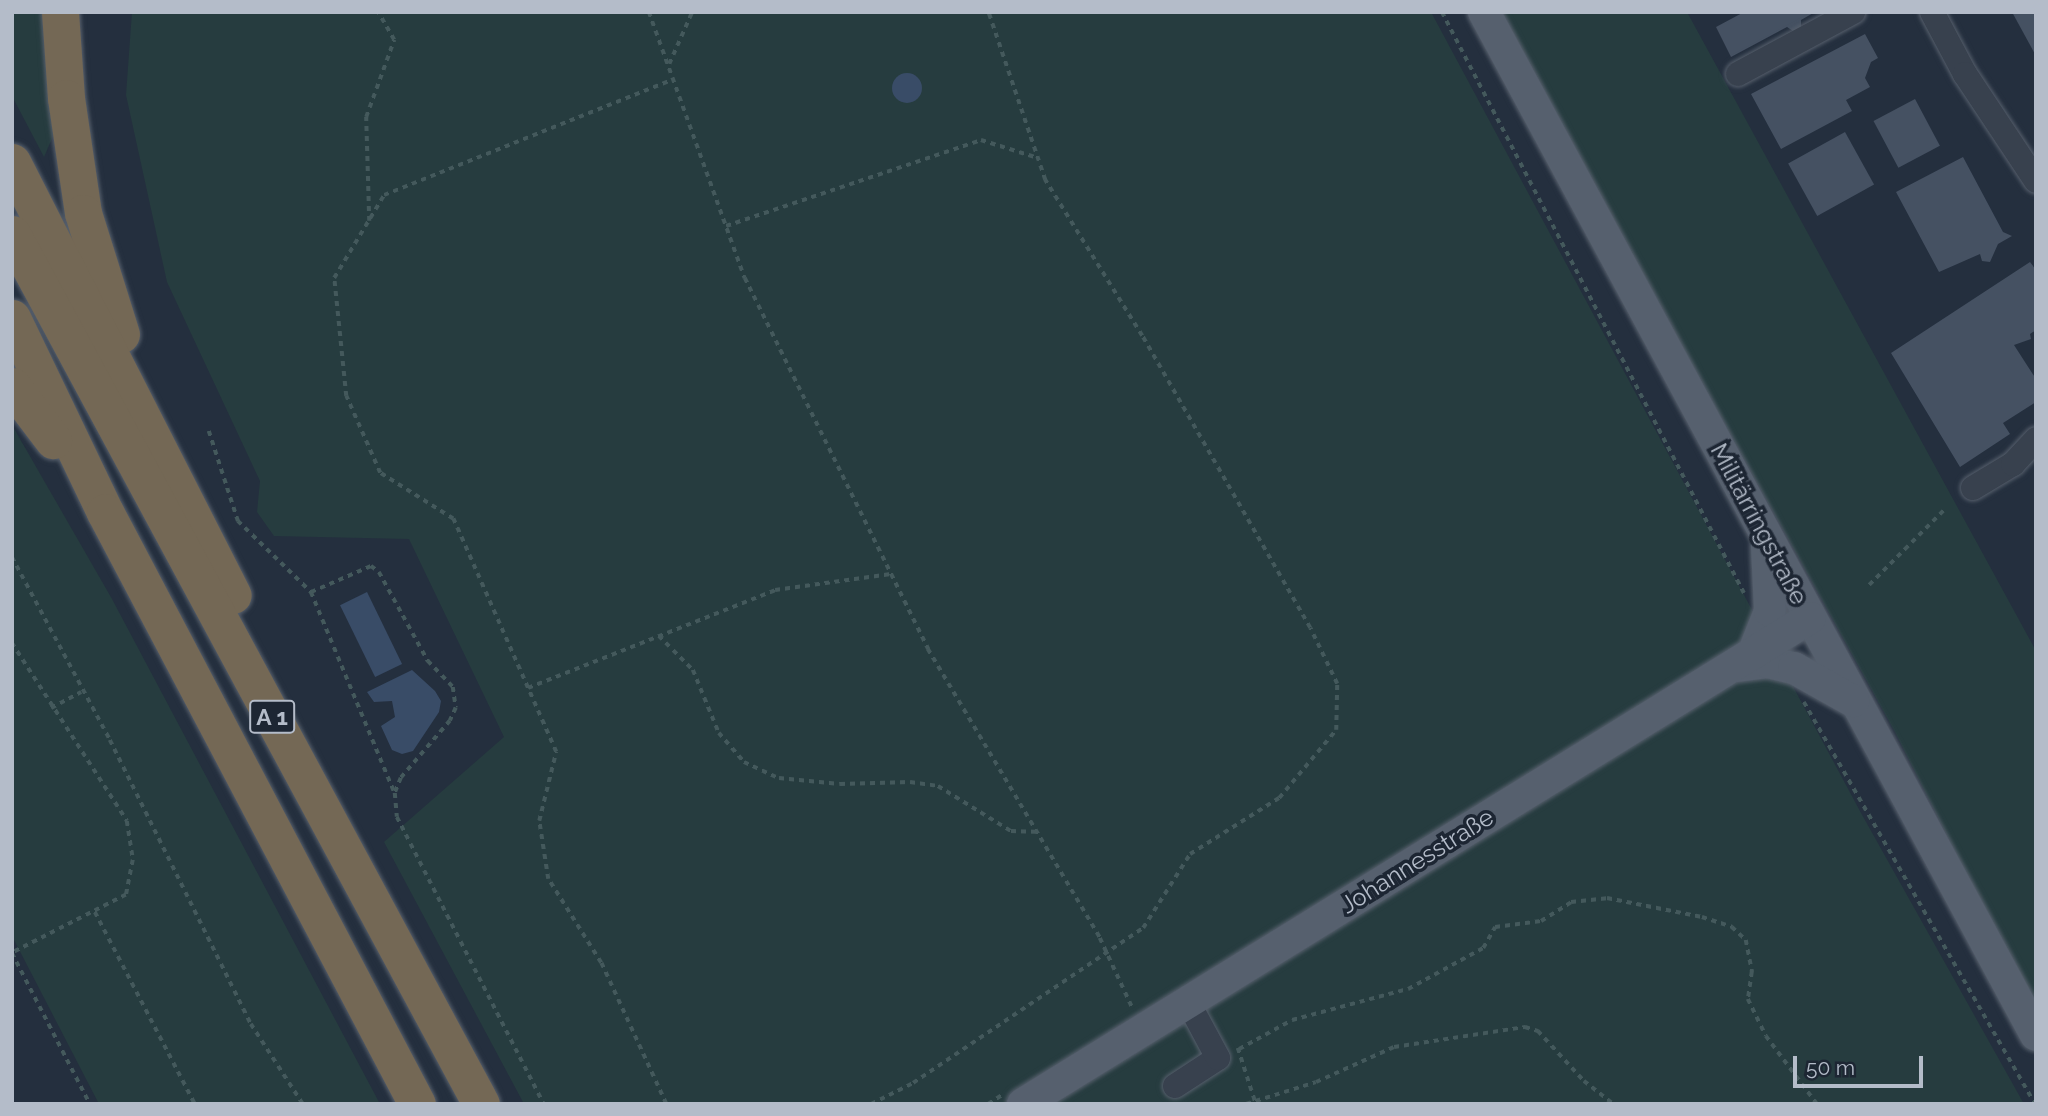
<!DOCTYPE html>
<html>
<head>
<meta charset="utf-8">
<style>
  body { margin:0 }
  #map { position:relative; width:2048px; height:1116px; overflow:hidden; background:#242f3e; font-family:Raleway,sans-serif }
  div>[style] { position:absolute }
  .green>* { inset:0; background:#263c3f }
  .water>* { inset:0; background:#394c67; transform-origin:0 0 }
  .round { border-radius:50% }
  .building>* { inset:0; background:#455162; transform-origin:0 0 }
  .path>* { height:3.5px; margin-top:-1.75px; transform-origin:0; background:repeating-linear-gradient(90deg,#44595c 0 5px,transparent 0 10px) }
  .roads { filter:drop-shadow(0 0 2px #565f6c) drop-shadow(0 0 2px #565f6c) }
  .minor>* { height:24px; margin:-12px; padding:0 12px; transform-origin:12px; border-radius:12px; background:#38414e }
  .major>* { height:32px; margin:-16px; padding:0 16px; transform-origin:16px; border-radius:16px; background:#56606e }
  .highway>* { height:37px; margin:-18.5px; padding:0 18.5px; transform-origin:18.5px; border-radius:18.5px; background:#746855 }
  span { translate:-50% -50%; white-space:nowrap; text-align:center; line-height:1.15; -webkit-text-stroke:7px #1d2633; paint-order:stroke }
  .shield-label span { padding:2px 5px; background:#1d2633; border:2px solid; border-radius:5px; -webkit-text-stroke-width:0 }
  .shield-label { font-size:23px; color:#b4bcc9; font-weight:700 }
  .street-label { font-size:24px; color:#b4bcc9 }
  .frame { position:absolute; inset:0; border:14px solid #b4bcc9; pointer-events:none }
  .scale { position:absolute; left:1793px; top:1056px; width:130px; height:32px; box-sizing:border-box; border:4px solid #b4bcc9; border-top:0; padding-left:9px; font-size:21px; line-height:24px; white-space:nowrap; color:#b4bcc9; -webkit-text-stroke:5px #1d2633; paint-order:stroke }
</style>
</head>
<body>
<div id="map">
  <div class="green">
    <i style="clip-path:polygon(12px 12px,45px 12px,57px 127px,44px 157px,12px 96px)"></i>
    <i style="clip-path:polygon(132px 12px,1431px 12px,1861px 813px,2024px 1104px,524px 1104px,384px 842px,504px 737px,409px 539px,274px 536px,257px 512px,260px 481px,167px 282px,126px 95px)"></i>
    <i style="clip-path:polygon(1496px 12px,1687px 12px,2036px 651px,2036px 1013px,1895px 732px)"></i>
    <i style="clip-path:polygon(12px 425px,112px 599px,380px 1104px,99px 1104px,12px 936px)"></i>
  </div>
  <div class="water">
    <i class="round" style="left:892px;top:73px;width:30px;height:30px"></i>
    <i style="left:367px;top:592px;width:80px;height:30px;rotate:64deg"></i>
    <i style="clip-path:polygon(412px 670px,435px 691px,441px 701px,439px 712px,413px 751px,402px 754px,392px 750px,381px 726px,395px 717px,392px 701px,374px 702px,367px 692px)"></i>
  </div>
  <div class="building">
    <i style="clip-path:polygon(1744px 12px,1815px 12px,1801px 20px,1801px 28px,1793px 31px,1787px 27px,1731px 57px,1716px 27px)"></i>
    <i style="clip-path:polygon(2012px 12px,2036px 12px,2036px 56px)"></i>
    <i style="clip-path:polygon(1865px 34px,1878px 58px,1871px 62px,1865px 78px,1870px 87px,1846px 100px,1852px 111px,1781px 149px,1751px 94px)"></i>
    <i style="left:1915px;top:99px;width:53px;height:47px;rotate:62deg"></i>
    <i style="left:1845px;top:132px;width:60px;height:65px;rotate:61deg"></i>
    <i style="clip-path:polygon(1963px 157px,2003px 232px,2012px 236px,1998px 244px,1990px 262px,1982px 261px,1980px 254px,1939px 272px,1896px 192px)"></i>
    <i style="clip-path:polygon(2030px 262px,2036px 270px,2036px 330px,2030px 334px,2031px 339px,2014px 345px,2036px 379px,2036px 402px,2003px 423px,2010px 434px,1960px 467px,1891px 353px)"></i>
  </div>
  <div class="path">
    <i style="left:649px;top:12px;width:283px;rotate:70.2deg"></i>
    <i style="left:745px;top:278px;width:414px;rotate:63.7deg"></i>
    <i style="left:928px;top:649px;width:336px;rotate:59.2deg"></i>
    <i style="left:1100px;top:938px;width:78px;rotate:65.1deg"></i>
    <i style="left:1442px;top:12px;width:655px;rotate:62.53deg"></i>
    <i style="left:669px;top:64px;width:57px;rotate:-66.1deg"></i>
    <i style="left:369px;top:221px;width:104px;rotate:-91.7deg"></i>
    <i style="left:366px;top:117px;width:82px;rotate:-70deg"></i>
    <i style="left:394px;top:40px;width:32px;rotate:-120deg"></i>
    <i style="left:726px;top:226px;width:269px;rotate:-18.6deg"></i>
    <i style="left:981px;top:140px;width:60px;rotate:17.5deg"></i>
    <i style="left:209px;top:431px;width:95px;rotate:72.1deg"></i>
    <i style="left:238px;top:521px;width:102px;rotate:44.2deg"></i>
    <i style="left:311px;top:592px;width:65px;rotate:-23.4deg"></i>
    <i style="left:371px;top:566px;width:10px;rotate:37deg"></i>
    <i style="left:379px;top:572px;width:102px;rotate:61.2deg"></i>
    <i style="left:428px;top:661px;width:36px;rotate:46deg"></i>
    <i style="left:453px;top:687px;width:21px;rotate:82deg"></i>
    <i style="left:456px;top:708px;width:14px;rotate:115deg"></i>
    <i style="left:450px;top:721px;width:75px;rotate:130.7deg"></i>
    <i style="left:401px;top:778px;width:16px;rotate:112deg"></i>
    <i style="left:395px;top:793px;width:24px;rotate:85deg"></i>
    <i style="left:397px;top:817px;width:322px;rotate:62.9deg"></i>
    <i style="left:12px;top:557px;width:208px;rotate:61.8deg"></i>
    <i style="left:110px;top:740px;width:317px;rotate:63.6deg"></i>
    <i style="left:251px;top:1024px;width:95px;rotate:57deg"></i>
    <i style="left:1869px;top:585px;width:105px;rotate:-45deg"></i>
    <i style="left:311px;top:592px;width:216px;rotate:67.4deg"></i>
    <i style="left:659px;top:636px;width:48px;rotate:45deg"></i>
    <i style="left:693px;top:670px;width:68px;rotate:67.6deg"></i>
    <i style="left:719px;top:733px;width:38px;rotate:49deg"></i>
    <i style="left:744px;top:762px;width:38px;rotate:25deg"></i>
    <i style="left:779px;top:778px;width:61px;rotate:5.6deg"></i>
    <i style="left:840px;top:784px;width:70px;rotate:-1.6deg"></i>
    <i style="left:910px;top:782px;width:28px;rotate:8deg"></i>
    <i style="left:938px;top:786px;width:86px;rotate:31.7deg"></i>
    <i style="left:1011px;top:831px;width:25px;rotate:2deg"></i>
    <i style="left:12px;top:643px;width:212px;rotate:57.1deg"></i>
    <i style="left:127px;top:821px;width:39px;rotate:81deg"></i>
    <i style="left:133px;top:860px;width:36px;rotate:101deg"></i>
    <i style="left:126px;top:895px;width:128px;rotate:153deg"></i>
    <i style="left:528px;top:688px;width:266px;rotate:-21.6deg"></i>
    <i style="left:775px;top:590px;width:117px;rotate:-7.9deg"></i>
    <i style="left:1804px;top:702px;width:464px;rotate:60.1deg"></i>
    <i style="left:51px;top:708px;width:34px;rotate:-28deg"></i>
    <i style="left:95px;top:912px;width:216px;rotate:62.5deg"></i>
    <i style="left:12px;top:953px;width:170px;rotate:62.7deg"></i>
    <i style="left:1238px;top:1048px;width:59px;rotate:72.2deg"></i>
    <i style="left:1239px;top:1049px;width:60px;rotate:-28.7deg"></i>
    <i style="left:1292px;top:1020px;width:120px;rotate:-15deg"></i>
    <i style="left:1408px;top:989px;width:85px;rotate:-28.7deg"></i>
    <i style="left:1483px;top:948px;width:24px;rotate:-60deg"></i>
    <i style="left:1495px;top:927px;width:46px;rotate:-7.4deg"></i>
    <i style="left:1541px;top:921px;width:36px;rotate:-32deg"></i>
    <i style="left:1571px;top:902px;width:36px;rotate:-6deg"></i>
    <i style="left:1607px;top:898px;width:97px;rotate:11.3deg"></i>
    <i style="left:1702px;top:917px;width:32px;rotate:18deg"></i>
    <i style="left:1732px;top:927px;width:19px;rotate:43deg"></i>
    <i style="left:1746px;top:940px;width:33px;rotate:79deg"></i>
    <i style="left:1752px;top:972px;width:27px;rotate:98deg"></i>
    <i style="left:1748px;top:999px;width:41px;rotate:64.1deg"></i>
    <i style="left:1766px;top:1036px;width:85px;rotate:53.1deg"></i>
    <i style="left:666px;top:1104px;width:155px;rotate:-114.7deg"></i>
    <i style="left:601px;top:963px;width:99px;rotate:-122.2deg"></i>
    <i style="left:548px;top:879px;width:59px;rotate:-98.8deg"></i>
    <i style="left:539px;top:821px;width:71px;rotate:-76.2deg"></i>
    <i style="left:556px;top:752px;width:255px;rotate:-113.8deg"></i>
    <i style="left:453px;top:519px;width:86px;rotate:-147.8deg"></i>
    <i style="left:380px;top:473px;width:84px;rotate:-113.8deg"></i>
    <i style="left:346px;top:396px;width:119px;rotate:-95.8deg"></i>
    <i style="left:334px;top:278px;width:97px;rotate:-58.9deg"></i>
    <i style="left:384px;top:195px;width:312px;rotate:-21.8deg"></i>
    <i style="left:871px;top:1104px;width:47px;rotate:-26.6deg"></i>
    <i style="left:913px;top:1083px;width:277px;rotate:-34deg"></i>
    <i style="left:1143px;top:928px;width:88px;rotate:-57.6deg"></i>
    <i style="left:1190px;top:854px;width:105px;rotate:-32.2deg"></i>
    <i style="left:1279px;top:798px;width:89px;rotate:-50deg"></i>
    <i style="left:1336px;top:730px;width:46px;rotate:-88.8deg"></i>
    <i style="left:1337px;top:684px;width:62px;rotate:-115.7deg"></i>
    <i style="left:1310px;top:628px;width:337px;rotate:-119.9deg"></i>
    <i style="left:1142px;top:336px;width:184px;rotate:-121.9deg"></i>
    <i style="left:1045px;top:180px;width:177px;rotate:-108.7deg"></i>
    <i style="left:988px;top:1104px;width:17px;rotate:-33deg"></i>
    <i style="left:1246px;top:1104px;width:73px;rotate:-17.4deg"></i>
    <i style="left:1316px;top:1082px;width:85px;rotate:-24.2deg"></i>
    <i style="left:1394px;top:1047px;width:133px;rotate:-8.7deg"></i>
    <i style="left:1525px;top:1027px;width:14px;rotate:17deg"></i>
    <i style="left:1538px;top:1031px;width:68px;rotate:47.4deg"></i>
    <i style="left:1584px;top:1081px;width:37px;rotate:38deg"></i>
  </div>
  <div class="roads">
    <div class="minor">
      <i style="left:1932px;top:12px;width:70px;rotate:62deg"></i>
      <i style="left:1965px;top:74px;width:128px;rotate:56.4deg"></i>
      <i style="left:1738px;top:74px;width:131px;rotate:-28.3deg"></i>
      <i style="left:1973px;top:488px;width:47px;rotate:-31deg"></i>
      <i style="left:2013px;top:464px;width:34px;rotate:-47deg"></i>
      <i style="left:1175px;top:1086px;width:51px;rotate:-33.1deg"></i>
      <i style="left:1218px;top:1058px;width:64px;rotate:-118.2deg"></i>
    </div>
    <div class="major">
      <i style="left:1484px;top:12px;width:1162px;rotate:61.65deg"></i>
      <i style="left:1753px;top:654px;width:46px;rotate:-68.4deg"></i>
      <i style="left:1770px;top:611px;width:64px;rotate:-92.7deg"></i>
      <i style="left:1736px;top:666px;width:31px;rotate:-7deg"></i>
      <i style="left:1767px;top:662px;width:28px;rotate:13deg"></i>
      <i style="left:1794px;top:668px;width:68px;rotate:29.2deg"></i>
      <i style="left:1023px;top:1104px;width:925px;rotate:-31.7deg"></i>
    </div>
    <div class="highway">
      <i style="left:60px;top:12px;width:86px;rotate:86deg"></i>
      <i style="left:66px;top:98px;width:116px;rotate:81.6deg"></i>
      <i style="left:83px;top:213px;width:127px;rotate:72.6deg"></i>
      <i style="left:12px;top:162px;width:486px;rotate:63deg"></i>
      <i style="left:12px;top:234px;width:988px;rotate:61.67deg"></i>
      <i style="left:12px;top:318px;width:215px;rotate:64.4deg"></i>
      <i style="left:105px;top:512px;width:669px;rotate:62.21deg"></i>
      <i style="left:12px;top:386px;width:68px;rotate:52.8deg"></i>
    </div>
  </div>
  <div class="shield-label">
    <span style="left:272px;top:717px">A 1</span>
  </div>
  <div class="street-label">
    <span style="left:1759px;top:524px;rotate:62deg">Militärringstraße</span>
    <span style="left:1417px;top:861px;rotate:-32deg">Johannesstraße</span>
  </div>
  <div class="frame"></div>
  <div class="scale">50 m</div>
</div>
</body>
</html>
